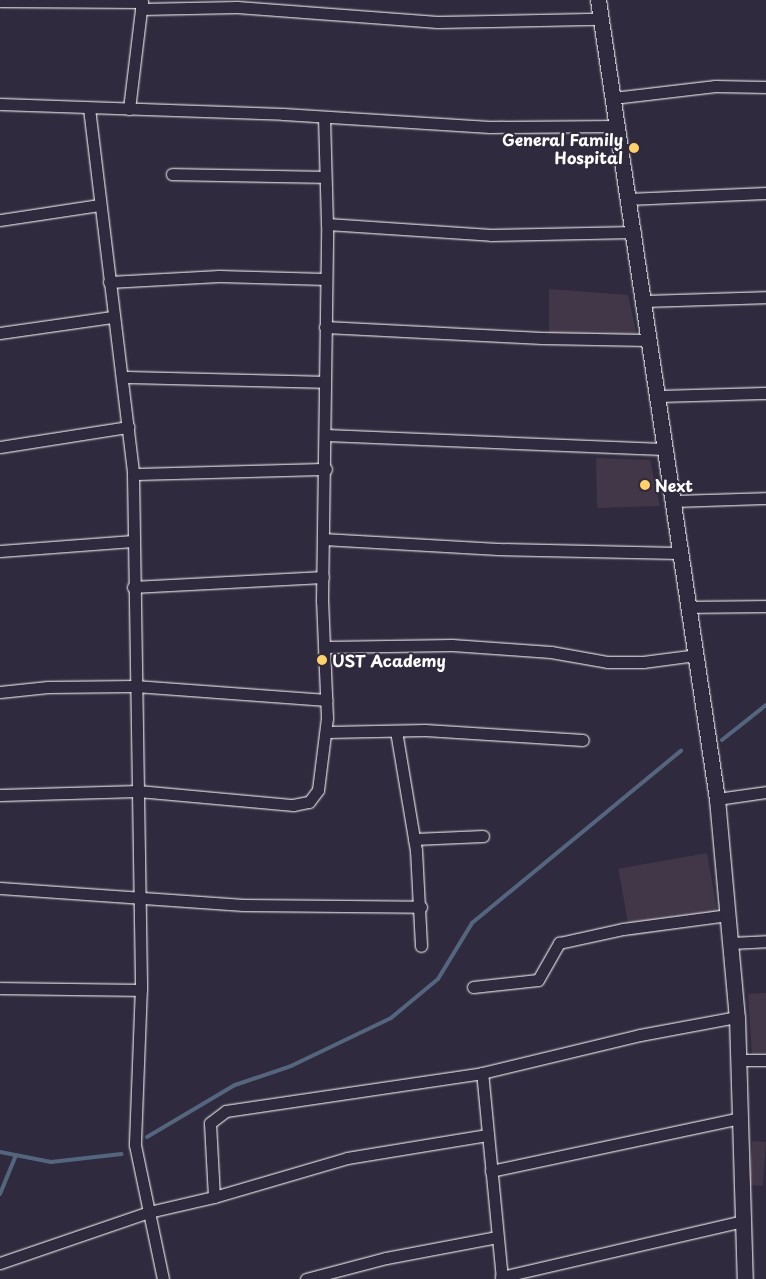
<!DOCTYPE html>
<html>
<head>
<meta charset="utf-8">
<style>
  body { margin:0 }
  #map { position:relative; width:766px; height:1279px; overflow:hidden; background:#2f2a3d; font-family:"Playpen Sans",sans-serif }
  div>[style] { position:absolute }
  .built>* { inset:0; background:#423748; transform-origin:0 0 }
  .stream>* { height:4px; margin:-2px; padding:0 2px; transform-origin:2px; border-radius:2px; background:#53667e }
  .roads { filter:drop-shadow(0 0 1px #fff) drop-shadow(0 0 1px #fff) }
  .street>* { height:11px; margin:-5.5px; padding:0 5.5px; transform-origin:5.5px; border-radius:5.5px; background:#2f2a3d }
  .secondary>* { height:15px; margin:-7.5px; padding:0 7.5px; transform-origin:7.5px; border-radius:7.5px; background:#2f2a3d }
  .dots>* { width:14px; height:14px; translate:-50% -50%; box-sizing:border-box; border:2px solid #2f2a3d; border-radius:50% }
  span { translate:-50% -50%; white-space:nowrap; text-align:center; line-height:1.15; -webkit-text-stroke:4px #2f2a3d; paint-order:stroke }
  .poi-label { font-size:16px; color:#fff; font-weight:700 }
  .right { translate:-100% -50%; text-align:right }
  .left { translate:0 -50%; text-align:left }
</style>
</head>
<body>
<div id="map">
  <div class="built">
    <i style="clip-path:polygon(549px 289px,628px 295px,637px 336px,549px 336px)"></i>
    <i style="clip-path:polygon(596px 458px,650px 460px,660px 506px,597px 508px)"></i>
    <i style="left:707px;top:853px;width:69px;height:90px;rotate:80deg"></i>
    <i style="clip-path:polygon(766px 993px,766px 1054px,752px 1055px,748px 994px)"></i>
    <i style="left:752px;top:1141px;width:14px;height:44px;rotate:4deg"></i>
  </div>
  <div class="stream">
    <i style="left:722px;top:740px;width:56px;rotate:-38.5deg"></i>
    <i style="left:147px;top:1137px;width:102px;rotate:-30.6deg"></i>
    <i style="left:235px;top:1085px;width:59px;rotate:-18.7deg"></i>
    <i style="left:291px;top:1066px;width:111px;rotate:-25.6deg"></i>
    <i style="left:391px;top:1018px;width:61px;rotate:-39.7deg"></i>
    <i style="left:438px;top:979px;width:66px;rotate:-58.7deg"></i>
    <i style="left:472px;top:923px;width:271px;rotate:-39.5deg"></i>
    <i style="left:0;top:1152px;width:52px;rotate:11.1deg"></i>
    <i style="left:51px;top:1162px;width:71px;rotate:-6.4deg"></i>
    <i style="left:0;top:1194px;width:42px;rotate:-67.7deg"></i>
  </div>
  <div class="roads">
    <div class="street">
      <i style="left:0;top:1px;width:142px;rotate:0.4deg"></i>
      <i style="left:141px;top:9px;width:96px;rotate:-1.2deg"></i>
      <i style="left:237px;top:7px;width:201px;rotate:4.3deg"></i>
      <i style="left:437px;top:22px;width:163px;rotate:-1.1deg"></i>
      <i style="left:613px;top:98px;width:103px;rotate:-6.7deg"></i>
      <i style="left:715px;top:86px;width:51px;rotate:1.1deg"></i>
      <i style="left:0;top:104px;width:283px;rotate:2deg"></i>
      <i style="left:283px;top:114px;width:207px;rotate:3.6deg"></i>
      <i style="left:490px;top:127px;width:127px;rotate:-0.5deg"></i>
      <i style="left:89px;top:108px;width:369px;rotate:83.1deg"></i>
      <i style="left:133px;top:474px;width:512px;rotate:89.1deg"></i>
      <i style="left:141px;top:986px;width:159px;rotate:92.2deg"></i>
      <i style="left:135px;top:1145px;width:137px;rotate:78.2deg"></i>
      <i style="left:129px;top:109px;width:108px;rotate:-83.1deg"></i>
      <i style="left:172px;top:174px;width:153px;rotate:1.1deg"></i>
      <i style="left:627px;top:199px;width:139px;rotate:-2.5deg"></i>
      <i style="left:0;top:220px;width:100px;rotate:-8.6deg"></i>
      <i style="left:327px;top:224px;width:164px;rotate:3.8deg"></i>
      <i style="left:491px;top:235px;width:144px;rotate:-1.2deg"></i>
      <i style="left:109px;top:282px;width:110px;rotate:-3.1deg"></i>
      <i style="left:219px;top:276px;width:107px;rotate:1.6deg"></i>
      <i style="left:642px;top:301px;width:124px;rotate:-1.8deg"></i>
      <i style="left:325px;top:327px;width:217px;rotate:2.9deg"></i>
      <i style="left:542px;top:338px;width:105px;rotate:1.1deg"></i>
      <i style="left:0;top:333px;width:113px;rotate:-8.1deg"></i>
      <i style="left:123px;top:377px;width:202px;rotate:1.4deg"></i>
      <i style="left:656px;top:396px;width:110px;rotate:-1.6deg"></i>
      <i style="left:326px;top:435px;width:337px;rotate:2.4deg"></i>
      <i style="left:0;top:447px;width:130px;rotate:-8.9deg"></i>
      <i style="left:133px;top:474px;width:193px;rotate:-1.5deg"></i>
      <i style="left:672px;top:501px;width:94px;rotate:-1.8deg"></i>
      <i style="left:323px;top:539px;width:175px;rotate:3.3deg"></i>
      <i style="left:498px;top:549px;width:180px;rotate:1.3deg"></i>
      <i style="left:0;top:551px;width:133px;rotate:-4.3deg"></i>
      <i style="left:133px;top:587px;width:190px;rotate:-3deg"></i>
      <i style="left:687px;top:607px;width:79px;rotate:-0.7deg"></i>
      <i style="left:325px;top:647px;width:127px;rotate:-0.9deg"></i>
      <i style="left:452px;top:645px;width:99px;rotate:4deg"></i>
      <i style="left:551px;top:652px;width:58px;rotate:10deg"></i>
      <i style="left:608px;top:662px;width:35px"></i>
      <i style="left:643px;top:662px;width:53px;rotate:-7.5deg"></i>
      <i style="left:0;top:692px;width:48px;rotate:-5.9deg"></i>
      <i style="left:48px;top:687px;width:87px;rotate:-0.7deg"></i>
      <i style="left:135px;top:686px;width:192px;rotate:4.2deg"></i>
      <i style="left:396px;top:731px;width:121px;rotate:80.5deg"></i>
      <i style="left:416px;top:850px;width:96px;rotate:87deg"></i>
      <i style="left:327px;top:732px;width:98px;rotate:-1.2deg"></i>
      <i style="left:425px;top:730px;width:158px;rotate:3.6deg"></i>
      <i style="left:0;top:795px;width:138px;rotate:-1.7deg"></i>
      <i style="left:138px;top:791px;width:156px;rotate:5.2deg"></i>
      <i style="left:293px;top:805px;width:16px;rotate:-11deg"></i>
      <i style="left:309px;top:802px;width:15px;rotate:-53deg"></i>
      <i style="left:318px;top:790px;width:73px;rotate:-82.9deg"></i>
      <i style="left:327px;top:718px;width:117px;rotate:-92.4deg"></i>
      <i style="left:322px;top:601px;width:377px;rotate:-89.2deg"></i>
      <i style="left:327px;top:224px;width:106px;rotate:-91.6deg"></i>
      <i style="left:717px;top:799px;width:49px;rotate:-8.1deg"></i>
      <i style="left:414px;top:839px;width:69px;rotate:-2.5deg"></i>
      <i style="left:0;top:888px;width:244px;rotate:4deg"></i>
      <i style="left:243px;top:905px;width:178px;rotate:0.6deg"></i>
      <i style="left:731px;top:943px;width:35px;rotate:-3deg"></i>
      <i style="left:473px;top:987px;width:65px;rotate:-6.1deg"></i>
      <i style="left:538px;top:980px;width:43px;rotate:-60.4deg"></i>
      <i style="left:559px;top:943px;width:66px;rotate:-12.3deg"></i>
      <i style="left:623px;top:929px;width:106px;rotate:-7.6deg"></i>
      <i style="left:0;top:988px;width:141px;rotate:0.8deg"></i>
      <i style="left:739px;top:1060px;width:27px"></i>
      <i style="left:491px;top:1171px;width:256px;rotate:-12deg"></i>
      <i style="left:214px;top:1197px;width:74px;rotate:-93.1deg"></i>
      <i style="left:210px;top:1123px;width:20px;rotate:-37deg"></i>
      <i style="left:226px;top:1111px;width:259px;rotate:-8.4deg"></i>
      <i style="left:0;top:1263px;width:157px;rotate:-18.9deg"></i>
      <i style="left:149px;top:1212px;width:67px;rotate:-13deg"></i>
      <i style="left:214px;top:1197px;width:139px;rotate:-16.3deg"></i>
      <i style="left:347px;top:1158px;width:142px;rotate:-9.3deg"></i>
      <i style="left:501px;top:1277px;width:248px;rotate:-13deg"></i>
      <i style="left:306px;top:1279px;width:83px;rotate:-14.7deg"></i>
      <i style="left:386px;top:1258px;width:113px;rotate:-10.7deg"></i>
      <i style="left:502px;top:1279px;width:207px;rotate:-95.5deg"></i>
      <i style="left:482px;top:1073px;width:163px;rotate:-13.5deg"></i>
      <i style="left:640px;top:1035px;width:99px;rotate:-10.5deg"></i>
    </div>
    <div class="secondary">
      <i style="left:598px;top:0;width:808px;rotate:81.53deg"></i>
      <i style="left:717px;top:799px;width:219px;rotate:84.8deg"></i>
      <i style="left:737px;top:1017px;width:262px;rotate:88.3deg"></i>
    </div>
  </div>
  <div class="dots">
    <i style="left:634px;top:148px;background:#ffd166"></i>
    <i style="left:645px;top:485px;background:#ffd166"></i>
    <i style="left:322px;top:660px;background:#ffd166"></i>
  </div>
  <div class="poi-label">
    <span class="right" style="left:623px;top:148px">General Family<br>Hospital</span>
    <span class="left" style="left:655px;top:485px">Next</span>
    <span class="left" style="left:332px;top:660px">UST Academy</span>
  </div>
</div>
</body>
</html>
